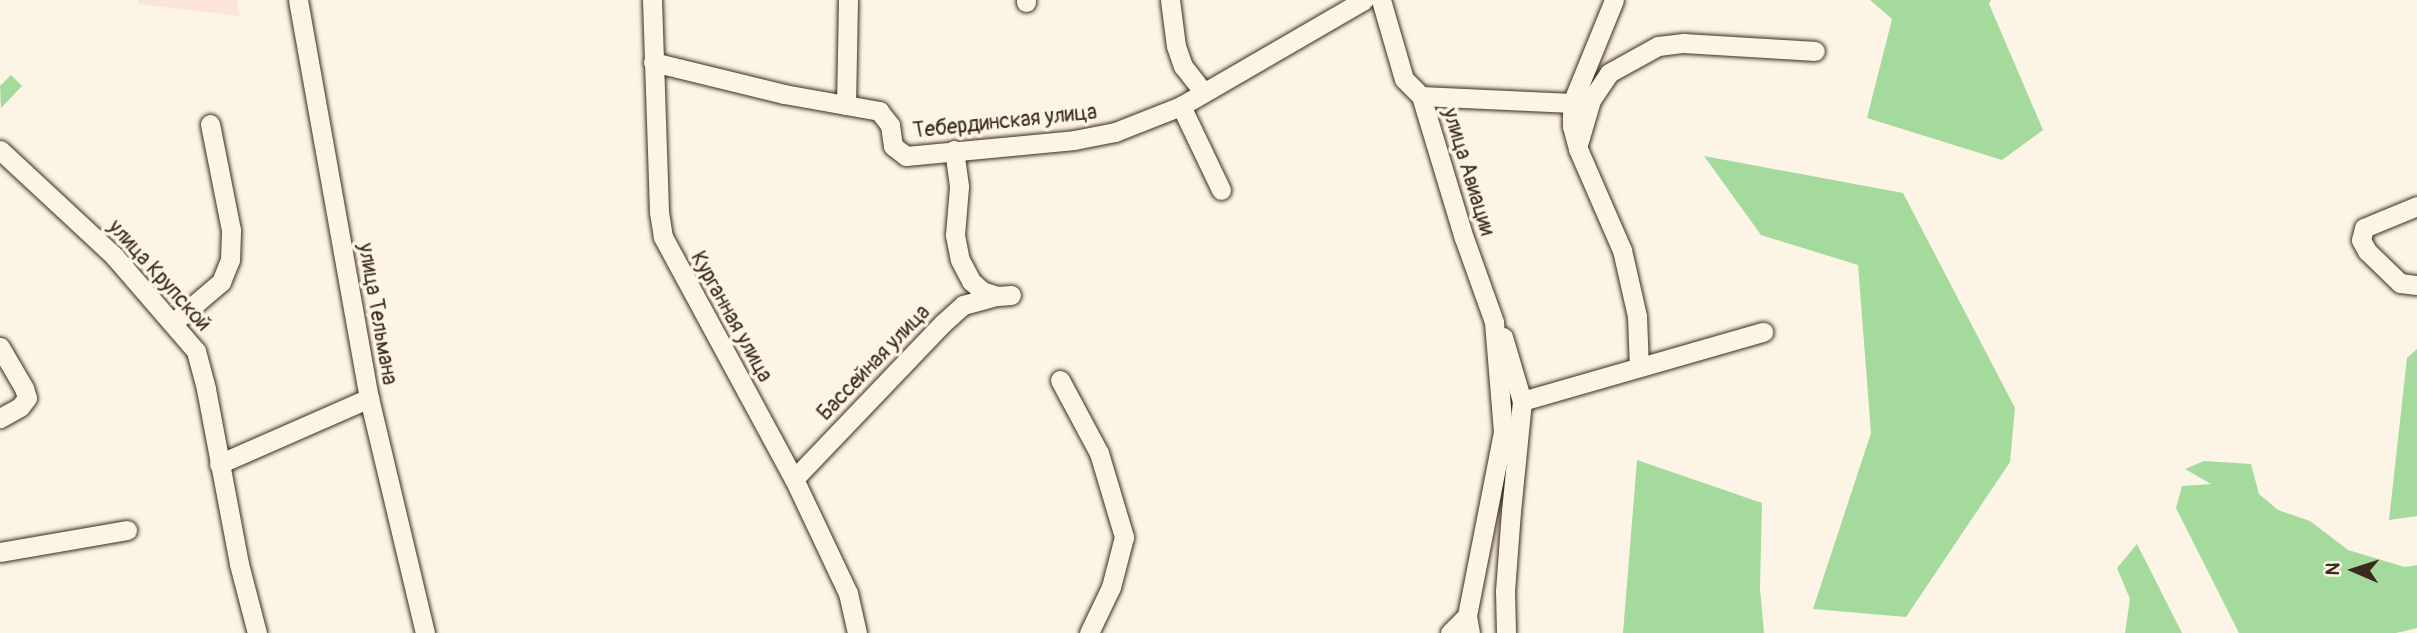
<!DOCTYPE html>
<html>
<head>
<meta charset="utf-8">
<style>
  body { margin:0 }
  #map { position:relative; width:2417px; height:633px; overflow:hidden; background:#fcf5e5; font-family:Pangolin,sans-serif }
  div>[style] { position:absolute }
  .built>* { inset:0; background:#fce4d9 }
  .green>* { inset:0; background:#a5da9d }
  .roads { filter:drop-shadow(0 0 2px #3b2a1e) drop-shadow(0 0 2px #3b2a1e) }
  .minor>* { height:19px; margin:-9.5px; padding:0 9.5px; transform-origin:9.5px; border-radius:9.5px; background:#fcf5e5 }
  span { translate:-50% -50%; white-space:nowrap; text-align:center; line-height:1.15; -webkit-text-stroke:7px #fcf5e5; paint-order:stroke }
  .street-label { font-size:21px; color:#3b2a1e }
  .north { position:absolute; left:2319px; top:535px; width:70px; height:70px; -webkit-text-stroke:5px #fcf5e5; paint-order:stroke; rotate:273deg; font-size:19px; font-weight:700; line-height:28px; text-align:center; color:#3b2a1e }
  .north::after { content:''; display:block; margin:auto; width:24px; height:32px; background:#3b2a1e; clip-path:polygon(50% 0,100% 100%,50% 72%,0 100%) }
</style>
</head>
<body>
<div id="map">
  <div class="built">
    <i style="clip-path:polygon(137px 0,237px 0,240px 16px,139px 4px)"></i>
  </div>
  <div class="green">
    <i style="clip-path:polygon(1870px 0,1991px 0,1989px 4px,2043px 130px,2002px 160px,1867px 118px,1892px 19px)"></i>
    <i style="clip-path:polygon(11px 75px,22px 86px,1px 108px,0 86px)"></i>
    <i style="clip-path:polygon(1704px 156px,1903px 193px,2015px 408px,2010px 462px,1906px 617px,1813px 609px,1871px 433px,1858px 265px,1761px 235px)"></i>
    <i style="clip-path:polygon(2417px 349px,2417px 516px,2389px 520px,2407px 358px)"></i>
    <i style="clip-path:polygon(1637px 460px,1762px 503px,1760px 589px,1764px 633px,1623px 633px)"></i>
    <i style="clip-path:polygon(2204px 461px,2251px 464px,2259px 494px,2278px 510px,2310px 521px,2348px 550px,2405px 567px,2417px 565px,2417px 628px,2396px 633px,2239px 633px,2176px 508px,2182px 486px,2211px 484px,2185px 469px)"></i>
    <i style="clip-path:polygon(2137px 544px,2182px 633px,2125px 633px,2130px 599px,2117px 568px)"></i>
  </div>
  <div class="roads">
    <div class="minor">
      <i style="left:298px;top:0;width:404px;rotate:79.9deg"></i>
      <i style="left:369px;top:398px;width:242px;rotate:76.6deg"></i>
      <i style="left:652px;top:0;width:212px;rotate:88.1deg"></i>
      <i style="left:659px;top:212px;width:25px;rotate:81deg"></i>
      <i style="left:663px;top:237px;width:275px;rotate:61.6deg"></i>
      <i style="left:794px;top:479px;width:126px;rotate:64.7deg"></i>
      <i style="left:848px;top:593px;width:41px;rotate:77.3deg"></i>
      <i style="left:1026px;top:0;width:2px;rotate:90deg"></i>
      <i style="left:1170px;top:0;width:46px;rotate:82.6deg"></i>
      <i style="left:1176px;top:46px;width:21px;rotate:71deg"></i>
      <i style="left:1183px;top:66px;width:33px;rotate:52deg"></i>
      <i style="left:1381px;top:0;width:82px;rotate:73.8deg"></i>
      <i style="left:1404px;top:79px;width:24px;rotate:45deg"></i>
      <i style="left:1421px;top:96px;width:148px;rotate:73.2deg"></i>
      <i style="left:1464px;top:238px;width:89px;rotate:70.3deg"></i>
      <i style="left:1494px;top:322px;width:110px;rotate:85.3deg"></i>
      <i style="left:1503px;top:432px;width:187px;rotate:101.1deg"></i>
      <i style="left:1467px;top:616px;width:17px;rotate:80deg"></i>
      <i style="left:1614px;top:0;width:111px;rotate:112.2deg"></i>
      <i style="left:1572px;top:103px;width:23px;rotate:90deg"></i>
      <i style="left:1572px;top:126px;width:24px;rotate:75deg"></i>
      <i style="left:1578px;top:149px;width:110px;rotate:66.5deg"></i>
      <i style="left:1622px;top:250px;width:68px;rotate:77.2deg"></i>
      <i style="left:1637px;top:316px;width:51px;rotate:87.8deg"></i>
      <i style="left:653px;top:62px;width:135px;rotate:13.7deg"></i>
      <i style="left:784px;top:94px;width:97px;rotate:10.1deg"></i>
      <i style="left:879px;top:111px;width:18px;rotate:52deg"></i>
      <i style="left:890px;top:125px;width:21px;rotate:82deg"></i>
      <i style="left:893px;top:146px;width:16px;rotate:38deg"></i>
      <i style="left:906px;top:156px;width:169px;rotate:-5.4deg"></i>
      <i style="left:1074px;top:140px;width:42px;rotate:-11deg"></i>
      <i style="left:1115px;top:132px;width:71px;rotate:-21.5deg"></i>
      <i style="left:1181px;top:106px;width:211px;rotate:-30.1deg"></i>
      <i style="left:1421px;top:96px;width:151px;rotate:2.7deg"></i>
      <i style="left:846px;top:105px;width:105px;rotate:-88.9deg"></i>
      <i style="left:1181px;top:106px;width:93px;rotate:64.5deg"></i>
      <i style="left:1579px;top:141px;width:43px;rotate:-73.7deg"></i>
      <i style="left:1591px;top:100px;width:32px;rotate:-56deg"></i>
      <i style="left:1609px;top:73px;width:56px;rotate:-28.9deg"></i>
      <i style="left:1658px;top:46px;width:26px;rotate:-7deg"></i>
      <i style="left:1684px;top:43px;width:131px;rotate:3.5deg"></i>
      <i style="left:0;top:150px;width:156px;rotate:42.9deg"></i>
      <i style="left:114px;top:256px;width:125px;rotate:49.2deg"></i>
      <i style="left:196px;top:351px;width:39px;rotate:75deg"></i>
      <i style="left:206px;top:389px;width:178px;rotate:79.3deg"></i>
      <i style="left:239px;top:564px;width:71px;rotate:75.4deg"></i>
      <i style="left:954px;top:150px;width:37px;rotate:82deg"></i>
      <i style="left:959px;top:187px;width:48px;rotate:94.8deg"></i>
      <i style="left:955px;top:235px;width:25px;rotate:79deg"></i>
      <i style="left:960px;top:260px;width:24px;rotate:62deg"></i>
      <i style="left:971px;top:281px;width:15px;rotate:42deg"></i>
      <i style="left:982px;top:291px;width:16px;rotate:18deg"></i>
      <i style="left:997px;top:296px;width:14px;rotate:-4deg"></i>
      <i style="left:2417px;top:206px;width:57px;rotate:157.5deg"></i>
      <i style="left:2364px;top:228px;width:12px;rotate:104deg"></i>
      <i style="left:2361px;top:240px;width:13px;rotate:61deg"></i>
      <i style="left:2367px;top:251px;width:46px;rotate:44.1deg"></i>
      <i style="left:2400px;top:283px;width:17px;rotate:7deg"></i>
      <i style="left:174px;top:322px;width:62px;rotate:-40.4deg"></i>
      <i style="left:221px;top:282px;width:24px;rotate:-68deg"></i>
      <i style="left:230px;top:260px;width:30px;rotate:-88deg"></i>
      <i style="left:231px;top:230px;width:108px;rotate:-101.2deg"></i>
      <i style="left:1503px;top:337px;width:67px;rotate:73.5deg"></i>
      <i style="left:1522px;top:401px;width:111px;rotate:95.7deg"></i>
      <i style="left:1511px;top:511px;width:80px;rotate:94.3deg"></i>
      <i style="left:1505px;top:591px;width:42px;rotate:88.6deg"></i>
      <i style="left:0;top:347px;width:48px;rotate:59.7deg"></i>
      <i style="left:24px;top:388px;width:10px;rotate:73deg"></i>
      <i style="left:27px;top:398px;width:11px;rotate:128deg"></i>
      <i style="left:20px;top:407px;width:23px;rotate:151deg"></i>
      <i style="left:1060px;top:380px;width:83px;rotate:61.9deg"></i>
      <i style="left:1099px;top:453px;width:88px;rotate:73.4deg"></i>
      <i style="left:1124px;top:537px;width:52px;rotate:104.6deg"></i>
      <i style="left:1111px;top:587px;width:51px;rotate:115.6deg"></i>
      <i style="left:1522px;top:401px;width:251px;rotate:-16deg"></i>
      <i style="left:219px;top:464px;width:164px;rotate:-23.7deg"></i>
      <i style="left:794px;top:479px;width:214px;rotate:-46.3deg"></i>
      <i style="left:942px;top:324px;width:28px;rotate:-42deg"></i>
      <i style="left:963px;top:305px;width:35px;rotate:-15deg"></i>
      <i style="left:0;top:552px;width:129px;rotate:-9.8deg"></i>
      <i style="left:1450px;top:633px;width:24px;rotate:-45deg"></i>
    </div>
  </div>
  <div class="street-label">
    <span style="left:1005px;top:122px;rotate:-6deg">Тебердинская улица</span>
    <span style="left:1468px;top:172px;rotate:73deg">улица Авиации</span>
    <span style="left:159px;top:276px;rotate:48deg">улица Крупской</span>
    <span style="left:377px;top:314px;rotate:80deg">улица Тельмана</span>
    <span style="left:731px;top:317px;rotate:61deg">Курганная улица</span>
    <span style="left:874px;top:363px;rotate:-46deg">Бассейная улица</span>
  </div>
  <div class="north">N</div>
</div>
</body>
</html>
